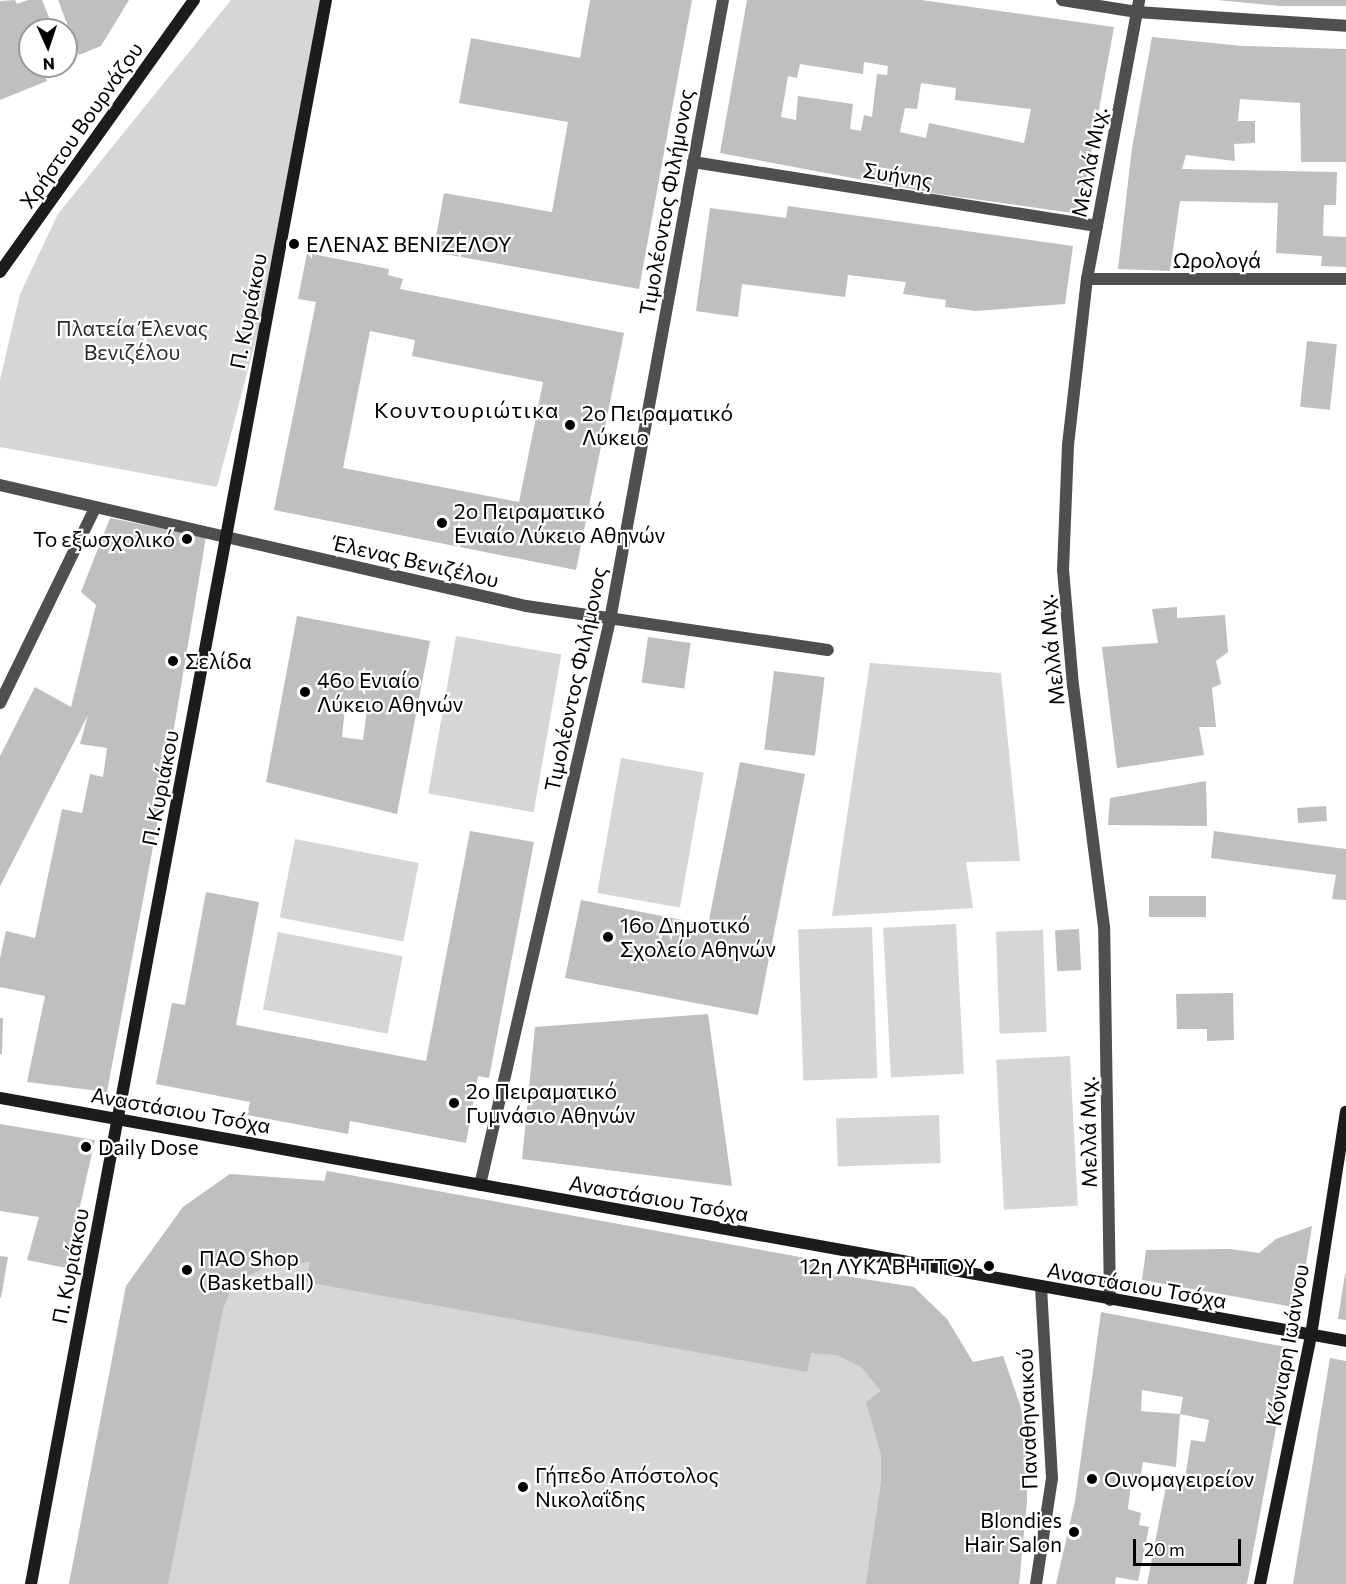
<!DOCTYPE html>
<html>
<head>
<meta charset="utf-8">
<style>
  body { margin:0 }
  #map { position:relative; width:1346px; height:1584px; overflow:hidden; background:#fff; font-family:Commissioner,sans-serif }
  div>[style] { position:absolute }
  .green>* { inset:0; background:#d6d6d6; transform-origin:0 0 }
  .building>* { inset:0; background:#bfbfbf; transform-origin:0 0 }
  .street>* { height:12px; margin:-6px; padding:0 6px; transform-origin:6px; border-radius:6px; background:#4f4f4f }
  .secondary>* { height:12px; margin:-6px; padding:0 6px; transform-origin:6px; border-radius:6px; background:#1c1c1c }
  .dots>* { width:16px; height:16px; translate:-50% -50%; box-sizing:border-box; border:3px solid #fff; border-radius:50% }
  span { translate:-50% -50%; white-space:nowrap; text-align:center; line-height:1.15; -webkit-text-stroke:4.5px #fff; paint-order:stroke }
  .street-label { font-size:21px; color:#000 }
  .poi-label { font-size:21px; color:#000 }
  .left { translate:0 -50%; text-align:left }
  .right { translate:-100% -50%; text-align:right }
  .park-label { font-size:21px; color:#2d2d2d }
  .neighbourhood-label { font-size:22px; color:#000; letter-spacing:1.5px }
  .north { position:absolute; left:18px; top:18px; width:60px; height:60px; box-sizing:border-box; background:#fff; border:2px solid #999; border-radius:50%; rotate:177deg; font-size:16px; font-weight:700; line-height:24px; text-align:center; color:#000 }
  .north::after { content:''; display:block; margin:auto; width:21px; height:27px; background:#000; clip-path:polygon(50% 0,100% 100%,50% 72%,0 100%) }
  .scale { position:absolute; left:1133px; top:1539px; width:108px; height:27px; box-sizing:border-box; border:3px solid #000; border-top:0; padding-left:8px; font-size:18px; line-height:21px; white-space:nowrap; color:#000; -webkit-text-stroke:4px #fff; paint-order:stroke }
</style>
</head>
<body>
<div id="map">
  <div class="green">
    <i style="clip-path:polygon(231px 0,327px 0,285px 230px,217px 487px,0 447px,0 380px,20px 294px,58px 214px)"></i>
    <i style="left:456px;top:636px;width:107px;height:160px;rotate:10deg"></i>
    <i style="clip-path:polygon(870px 663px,1001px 673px,1020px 861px,966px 862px,973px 908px,832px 916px)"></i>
    <i style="left:621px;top:758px;width:84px;height:137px;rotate:10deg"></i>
    <i style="left:295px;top:839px;width:126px;height:80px;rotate:11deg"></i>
    <i style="left:956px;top:924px;width:150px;height:73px;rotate:87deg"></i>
    <i style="left:872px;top:927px;width:151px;height:74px;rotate:88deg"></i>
    <i style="left:1043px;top:930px;width:102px;height:47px;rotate:88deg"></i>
    <i style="left:278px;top:932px;width:127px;height:79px;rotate:11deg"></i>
    <i style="left:1070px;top:1056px;width:150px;height:74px;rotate:87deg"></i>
    <i style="left:939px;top:1115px;width:48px;height:103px;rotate:88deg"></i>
    <i style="clip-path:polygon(327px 1171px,827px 1262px,826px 1273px,914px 1287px,973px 1362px,1003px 1356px,1020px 1405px,1026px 1436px,1027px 1500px,1019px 1584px,69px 1584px,126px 1286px,183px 1207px,230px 1174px,324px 1181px)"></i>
  </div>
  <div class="building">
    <i style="clip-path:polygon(15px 0,17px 4px,28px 0,42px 0,54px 30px,30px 30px,30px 66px,70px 66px,45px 76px,47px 81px,0 100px,0 1px)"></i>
    <i style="clip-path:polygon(58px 0,129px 0,101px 46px,79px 55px)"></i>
    <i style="clip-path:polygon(590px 0,692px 0,639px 289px,433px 252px,444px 193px,552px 212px,568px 122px,459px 103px,471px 38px,580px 58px)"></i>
    <i style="clip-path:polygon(evenodd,747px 0,921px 0,1114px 27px,1080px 214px,938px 194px,720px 153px,747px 0,864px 62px,888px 66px,887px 75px,877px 74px,872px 117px,864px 115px,861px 131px,850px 129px,853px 104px,798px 96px,796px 120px,781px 117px,788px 76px,797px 78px,800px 64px,863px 74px,864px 62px,747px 0,921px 83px,956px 88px,955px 100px,1031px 109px,1024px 143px,929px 123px,926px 138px,900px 132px,905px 108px,917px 109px,921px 83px)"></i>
    <i style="clip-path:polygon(1217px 0,1346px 0,1346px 6px,1280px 6px)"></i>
    <i style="clip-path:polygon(1152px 37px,1243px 46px,1346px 49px,1346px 162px,1301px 162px,1300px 103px,1240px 99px,1238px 121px,1255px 121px,1255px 143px,1234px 144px,1235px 161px,1186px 155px,1182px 169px,1337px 172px,1336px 205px,1324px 205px,1323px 236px,1346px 237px,1346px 267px,1321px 266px,1322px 256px,1276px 253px,1278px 203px,1180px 201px,1170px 271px,1118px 269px,1132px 148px)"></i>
    <i style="clip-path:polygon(788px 206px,1073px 246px,1065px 304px,976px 311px,945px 307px,946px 300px,903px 294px,906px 282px,848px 275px,845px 297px,742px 284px,738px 317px,696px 311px,710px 208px,786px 218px)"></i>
    <i style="clip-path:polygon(evenodd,307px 253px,389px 269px,388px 275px,403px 279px,400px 289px,624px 333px,576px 570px,274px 510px,316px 302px,298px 299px,307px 253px,370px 331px,415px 340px,412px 356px,543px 382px,519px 502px,343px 468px,370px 331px)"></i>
    <i style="left:1307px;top:341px;width:30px;height:66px;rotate:6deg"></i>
    <i style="clip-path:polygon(110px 518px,206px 537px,164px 788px,107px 1092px,27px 1082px,45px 996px,0 987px,0 958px,6px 931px,35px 938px,62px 809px,82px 813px,90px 774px,103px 777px,107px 748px,80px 744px,88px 715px,0 886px,0 756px,35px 687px,71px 707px,96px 605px,81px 592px)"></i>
    <i style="clip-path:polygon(1177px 607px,1177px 618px,1225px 615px,1228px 652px,1216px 661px,1221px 684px,1212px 688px,1216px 727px,1199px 727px,1204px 755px,1117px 768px,1102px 647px,1158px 643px,1152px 609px)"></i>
    <i style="clip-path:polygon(evenodd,297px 616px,430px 641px,397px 814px,266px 782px,297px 616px,346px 699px,368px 702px,363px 740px,342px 737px,346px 699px)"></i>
    <i style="left:648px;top:637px;width:43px;height:46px;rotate:8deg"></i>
    <i style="left:774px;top:671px;width:51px;height:79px;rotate:7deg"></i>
    <i style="clip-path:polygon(740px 762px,805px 774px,758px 1015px,565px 978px,581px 900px,708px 925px)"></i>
    <i style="clip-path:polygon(1206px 781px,1207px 826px,1108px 825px,1110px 798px)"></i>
    <i style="left:1326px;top:806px;width:15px;height:29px;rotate:86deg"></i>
    <i style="clip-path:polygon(470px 831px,534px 842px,489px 1078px,478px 1076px,466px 1143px,350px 1121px,348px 1134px,247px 1115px,250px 1102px,156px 1084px,172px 1003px,185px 1005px,206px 892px,259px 902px,236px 1025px,426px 1061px)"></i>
    <i style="clip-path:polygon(1214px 831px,1346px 849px,1346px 900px,1332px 899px,1336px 875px,1211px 858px)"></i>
    <i style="left:1149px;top:896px;width:57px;height:21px"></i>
    <i style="left:1079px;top:929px;width:41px;height:24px;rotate:87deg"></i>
    <i style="clip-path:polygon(1233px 993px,1234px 1040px,1207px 1041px,1207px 1029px,1177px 1029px,1176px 994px)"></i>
    <i style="clip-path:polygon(708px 1014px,732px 1186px,522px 1159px,535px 1027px)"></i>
    <i style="clip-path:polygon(0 1018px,3px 1018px,2px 1054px,0 1054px)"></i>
    <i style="clip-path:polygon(0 1124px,95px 1140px,66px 1268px,27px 1260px,39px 1217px,0 1211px)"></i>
    <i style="clip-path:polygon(327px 1171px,827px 1262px,825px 1273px,914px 1287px,947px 1319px,973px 1362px,1003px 1356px,1020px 1405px,1026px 1436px,1027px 1500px,1019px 1584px,866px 1584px,881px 1482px,881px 1455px,866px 1402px,881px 1391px,861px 1367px,837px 1355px,811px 1353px,807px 1372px,306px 1282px,310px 1262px,267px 1267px,234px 1282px,223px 1309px,168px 1584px,69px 1584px,126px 1286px,183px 1207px,230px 1174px,325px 1181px)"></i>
    <i style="clip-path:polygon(1312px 1226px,1299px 1308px,1142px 1280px,1146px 1250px,1230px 1249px,1259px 1253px,1276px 1239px)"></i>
    <i style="clip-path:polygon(0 1256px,8px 1257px,1px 1298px,0 1297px)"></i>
    <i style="clip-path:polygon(1345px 1274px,1346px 1274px,1346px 1320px,1338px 1319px)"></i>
    <i style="clip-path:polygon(1101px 1312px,1291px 1348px,1247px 1584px,1147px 1584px,1167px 1481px,1184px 1485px,1191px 1440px,1205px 1442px,1209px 1420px,1180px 1414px,1183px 1397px,1142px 1390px,1141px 1411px,1180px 1414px,1176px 1467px,1143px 1462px,1139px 1485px,1131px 1484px,1128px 1509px,1141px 1513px,1139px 1525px,1149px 1527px,1138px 1581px,1116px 1577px,1115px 1584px,1056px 1584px,1075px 1501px)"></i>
    <i style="clip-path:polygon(1330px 1358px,1346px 1361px,1346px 1584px,1293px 1584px)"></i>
  </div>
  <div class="street">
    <i style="left:1062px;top:0;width:76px;rotate:9.1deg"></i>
    <i style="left:1137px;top:12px;width:209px;rotate:3.8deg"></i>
    <i style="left:693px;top:162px;width:409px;rotate:9deg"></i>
    <i style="left:1087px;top:279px;width:259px"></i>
    <i style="left:0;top:485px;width:540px;rotate:12.95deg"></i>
    <i style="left:526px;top:606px;width:305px;rotate:8.3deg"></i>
    <i style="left:0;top:703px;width:217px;rotate:-64deg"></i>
    <i style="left:480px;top:1185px;width:580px;rotate:-77.04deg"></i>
    <i style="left:610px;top:620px;width:630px;rotate:-79.67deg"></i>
    <i style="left:1110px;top:1300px;width:373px;rotate:-90.9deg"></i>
    <i style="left:1104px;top:927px;width:243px;rotate:-97.3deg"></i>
    <i style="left:1073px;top:686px;width:116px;rotate:-94.9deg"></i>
    <i style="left:1063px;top:570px;width:125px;rotate:-87.7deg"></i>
    <i style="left:1068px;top:445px;width:167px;rotate:-83.5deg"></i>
    <i style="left:1087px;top:279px;width:284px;rotate:-79.4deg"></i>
    <i style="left:1036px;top:1584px;width:107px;rotate:-81.4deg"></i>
    <i style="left:1052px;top:1478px;width:191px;rotate:-93.3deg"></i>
  </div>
  <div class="secondary">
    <i style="left:0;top:272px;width:334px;rotate:-54.5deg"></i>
    <i style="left:0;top:1098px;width:1368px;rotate:10.23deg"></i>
    <i style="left:31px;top:1584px;width:1611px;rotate:-79.45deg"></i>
    <i style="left:1260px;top:1584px;width:254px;rotate:-78.4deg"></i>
    <i style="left:1311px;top:1335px;width:226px;rotate:-81.1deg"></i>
  </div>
  <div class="dots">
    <i style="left:294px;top:244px;background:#000"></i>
    <i style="left:570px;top:425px;background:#000"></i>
    <i style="left:442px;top:523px;background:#000"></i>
    <i style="left:187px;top:539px;background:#000"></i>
    <i style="left:173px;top:661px;background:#000"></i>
    <i style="left:305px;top:692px;background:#000"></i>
    <i style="left:608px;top:937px;background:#000"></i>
    <i style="left:454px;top:1103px;background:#000"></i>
    <i style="left:86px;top:1147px;background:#000"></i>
    <i style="left:989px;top:1266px;background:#000"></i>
    <i style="left:187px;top:1270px;background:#000"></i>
    <i style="left:1092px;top:1479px;background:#000"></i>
    <i style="left:523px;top:1487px;background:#000"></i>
    <i style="left:1074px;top:1532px;background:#000"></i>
  </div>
  <div class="street-label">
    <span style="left:81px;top:125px;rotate:-55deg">Χρήστου Βουρνάζου</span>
    <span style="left:1089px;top:162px;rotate:-79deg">Μελλά Μιχ.</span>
    <span style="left:898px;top:175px;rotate:9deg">Συήνης</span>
    <span style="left:666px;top:202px;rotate:-80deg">Τιμoλέοντος Φιλήμονος</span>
    <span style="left:1217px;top:260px">Ωρολογά</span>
    <span style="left:248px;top:311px;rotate:-79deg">Π. Κυριάκου</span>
    <span style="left:416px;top:561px;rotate:13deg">Έλενας Βενιζέλου</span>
    <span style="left:1051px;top:650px;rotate:-96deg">Μελλά Μιχ.</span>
    <span style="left:575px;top:679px;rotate:-78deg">Τιμoλέοντος Φιλήμονος</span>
    <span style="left:160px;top:788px;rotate:-79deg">Π. Κυριάκου</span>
    <span style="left:181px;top:1110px;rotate:10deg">Αναστάσιου Τσόχα</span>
    <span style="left:1088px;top:1132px;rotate:-91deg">Μελλά Μιχ.</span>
    <span style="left:659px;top:1198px;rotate:10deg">Αναστάσιου Τσόχα</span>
    <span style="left:70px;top:1266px;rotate:-79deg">Π. Κυριάκου</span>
    <span style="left:1137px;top:1285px;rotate:10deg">Αναστάσιου Τσόχα</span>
    <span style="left:1287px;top:1345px;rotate:-80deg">Κόνιαρη Ιωάννου</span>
    <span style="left:1027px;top:1419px;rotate:-92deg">Παναθηναικού</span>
  </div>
  <div class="poi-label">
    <span class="left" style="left:306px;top:244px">ΕΛΕΝΑΣ ΒΕΝΙΖΕΛΟΥ</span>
    <span class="left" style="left:582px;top:425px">2ο Πειραματικό<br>Λύκειο</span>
    <span class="left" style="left:454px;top:523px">2ο Πειραματικό<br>Ενιαίο Λύκειο Αθηνών</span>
    <span class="right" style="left:175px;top:539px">Το εξωσχολικό</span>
    <span class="left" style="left:185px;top:661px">Σελίδα</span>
    <span class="left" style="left:317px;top:692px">46ο Ενιαίο<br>Λύκειο Αθηνών</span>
    <span class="left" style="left:620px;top:937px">16ο Δημοτικό<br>Σχολείο Αθηνών</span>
    <span class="left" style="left:466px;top:1103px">2ο Πειραματικό<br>Γυμνάσιο Αθηνών</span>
    <span class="left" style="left:98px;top:1147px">Daily Dose</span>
    <span class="left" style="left:199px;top:1270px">ΠΑΟ Shop<br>(Basketball)</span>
    <span class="right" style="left:977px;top:1266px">12η ΛΥΚΑΒΗΤΤΟΥ</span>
    <span class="left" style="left:535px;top:1487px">Γήπεδο Απόστολος<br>Νικολαΐδης</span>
    <span class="left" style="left:1104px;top:1479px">Οινομαγειρείον</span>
    <span class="right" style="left:1062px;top:1532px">Blondies<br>Hair Salon</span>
  </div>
  <div class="park-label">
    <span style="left:132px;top:340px">Πλατεία Έλενας<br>Βενιζέλου</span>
  </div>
  <div class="neighbourhood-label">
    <span style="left:467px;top:410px">Κουντουριώτικα</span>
  </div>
  <div class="north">N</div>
  <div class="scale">20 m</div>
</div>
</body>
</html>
